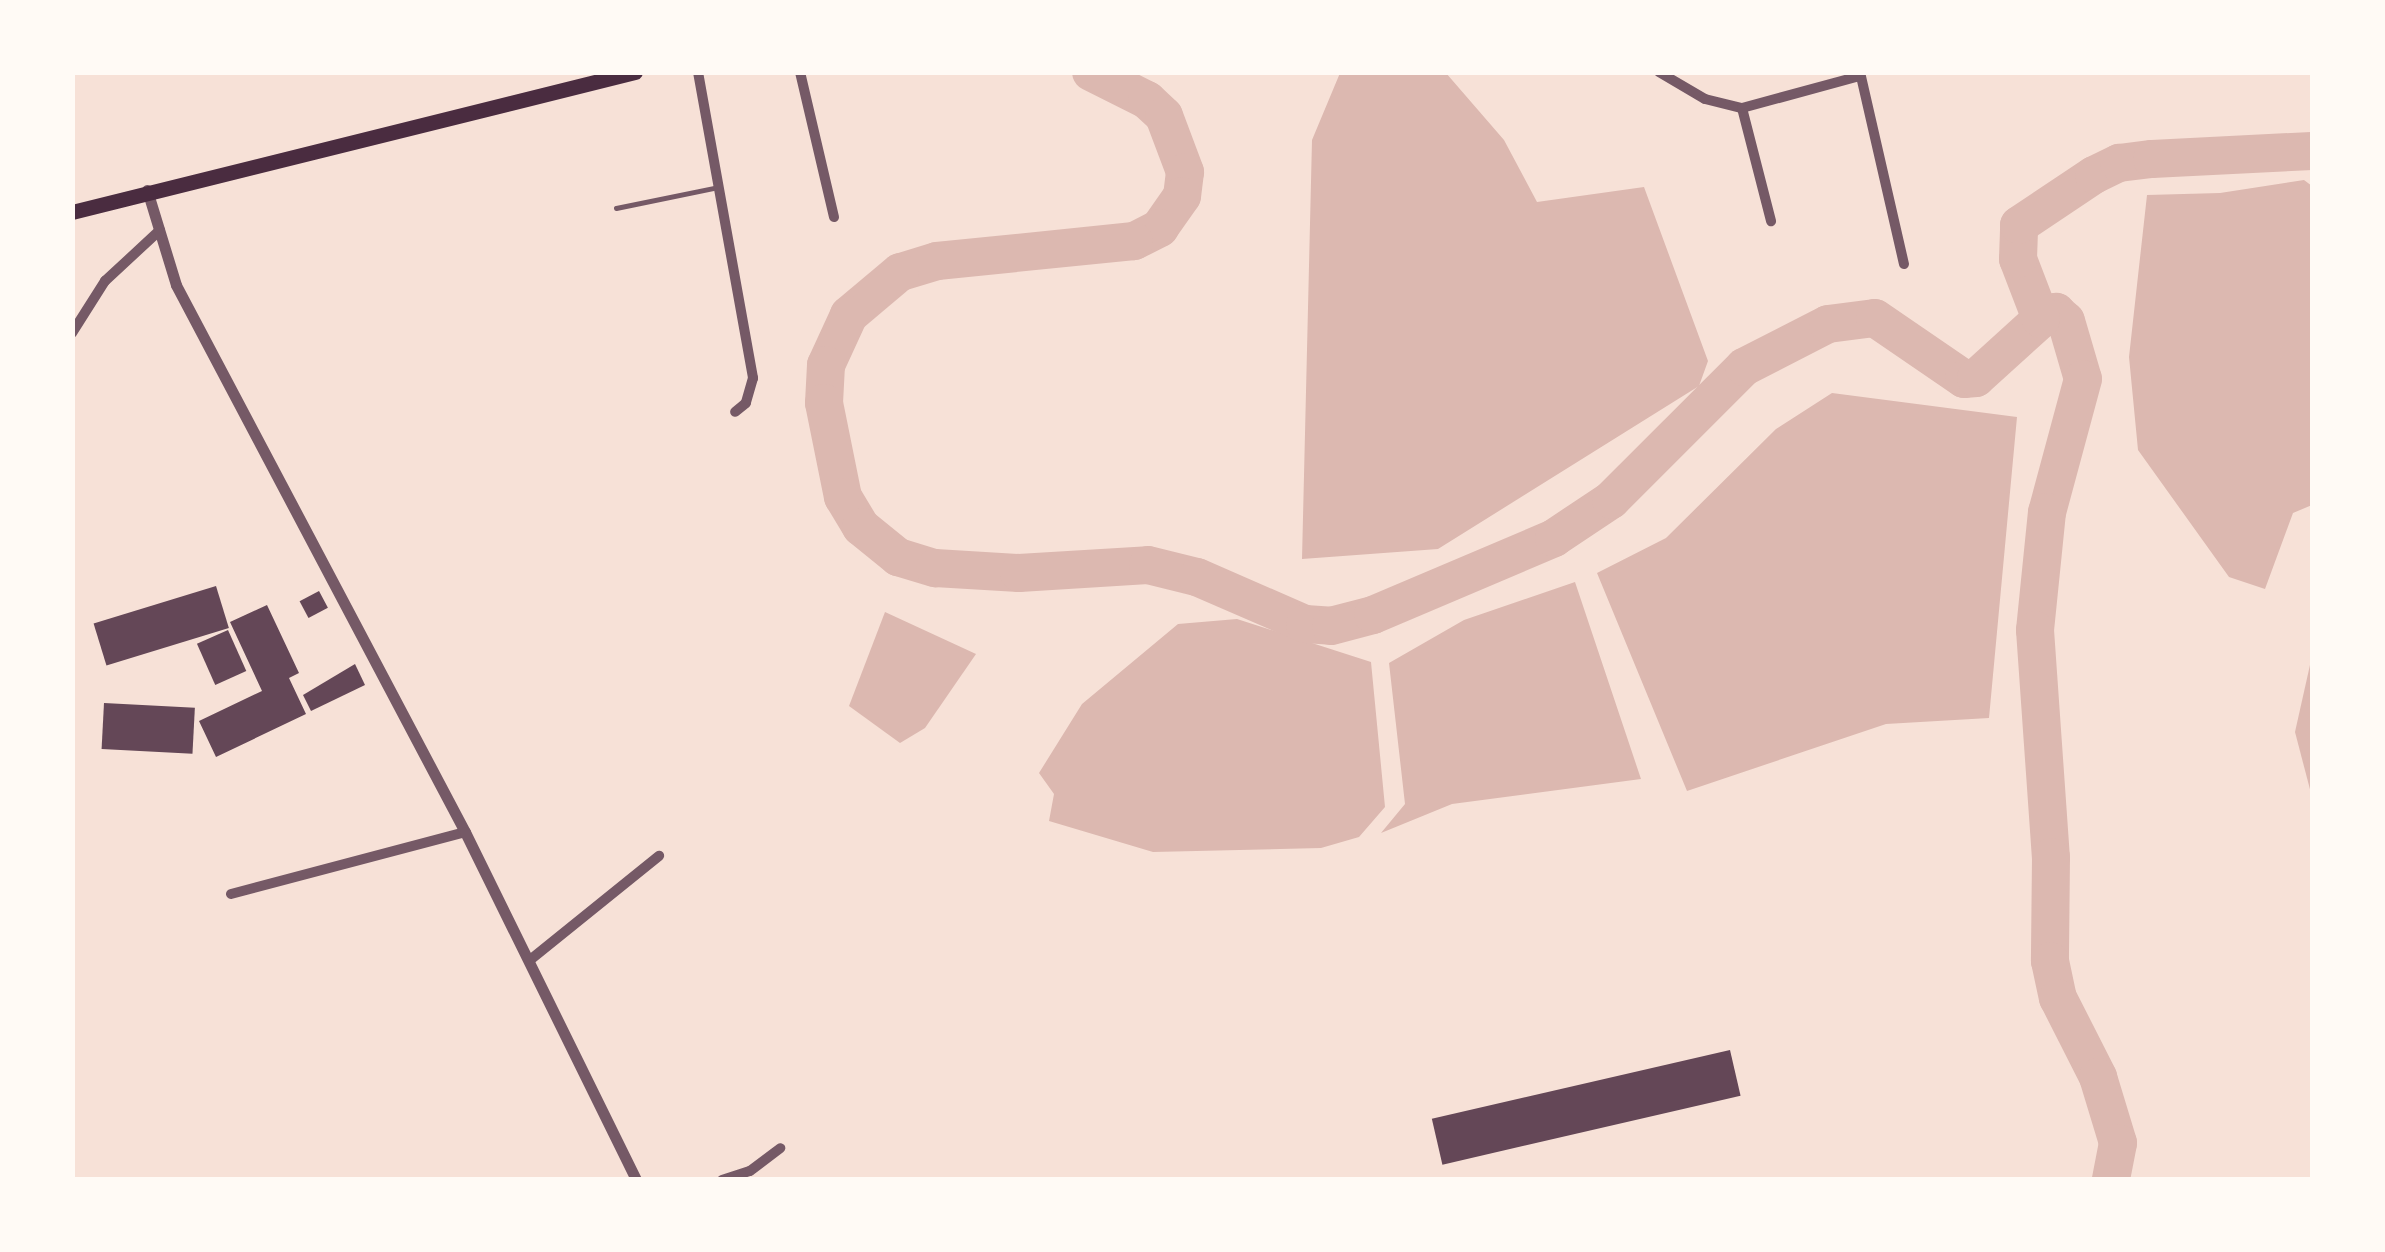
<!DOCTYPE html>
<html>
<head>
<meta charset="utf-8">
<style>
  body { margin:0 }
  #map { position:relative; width:2385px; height:1252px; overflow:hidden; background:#f7e1d7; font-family:"Playfair Display",serif }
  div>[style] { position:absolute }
  .water>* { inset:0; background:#dcb8b0 }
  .river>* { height:38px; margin:-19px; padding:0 19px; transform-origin:19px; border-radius:19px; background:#dcb8b0 }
  .building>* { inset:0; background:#644757; transform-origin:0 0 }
  .service>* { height:5px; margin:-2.5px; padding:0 2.5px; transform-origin:2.5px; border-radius:2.5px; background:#755966 }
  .minor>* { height:10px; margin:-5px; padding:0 5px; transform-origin:5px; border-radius:5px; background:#755966 }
  .tertiary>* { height:11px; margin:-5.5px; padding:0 5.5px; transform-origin:5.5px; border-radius:5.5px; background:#755966 }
  .primary>* { height:15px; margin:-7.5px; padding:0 7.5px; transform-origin:7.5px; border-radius:7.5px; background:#4a2c40 }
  span { translate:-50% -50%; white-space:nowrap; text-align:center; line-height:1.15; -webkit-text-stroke:8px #fffaf5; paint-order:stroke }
  .frame { position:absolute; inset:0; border:75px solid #fffaf5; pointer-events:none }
</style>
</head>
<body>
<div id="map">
  <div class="water">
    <i style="clip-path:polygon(1340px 73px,1446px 73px,1504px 140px,1537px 202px,1644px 187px,1708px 361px,1699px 386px,1438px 549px,1302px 559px,1312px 140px)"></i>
    <i style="clip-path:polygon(2304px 180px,2312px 186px,2312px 505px,2293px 513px,2265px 589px,2229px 577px,2138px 450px,2129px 357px,2147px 195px,2220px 193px)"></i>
    <i style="clip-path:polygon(1832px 393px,2017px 417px,1989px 718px,1886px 724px,1687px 791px,1597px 573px,1666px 538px,1776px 429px)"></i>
    <i style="clip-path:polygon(1575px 582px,1641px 779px,1452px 804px,1381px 833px,1405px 804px,1389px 663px,1464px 620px)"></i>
    <i style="clip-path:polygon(885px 612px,976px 654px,925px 728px,900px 743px,849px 706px)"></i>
    <i style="clip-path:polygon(1237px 619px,1371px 662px,1385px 807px,1359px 837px,1321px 848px,1153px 852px,1049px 821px,1054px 794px,1039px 773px,1082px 704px,1178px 624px)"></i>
    <i style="clip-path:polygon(2312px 656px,2312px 797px,2295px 732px)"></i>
  </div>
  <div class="river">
    <i style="left:1091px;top:72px;width:63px;rotate:26.6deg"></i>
    <i style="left:1147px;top:100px;width:23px;rotate:43deg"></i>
    <i style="left:1164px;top:116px;width:60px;rotate:69.4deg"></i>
    <i style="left:1185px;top:172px;width:24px;rotate:97deg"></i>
    <i style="left:1182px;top:196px;width:39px;rotate:125deg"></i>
    <i style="left:1160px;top:228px;width:29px;rotate:153deg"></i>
    <i style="left:1134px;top:241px;width:198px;rotate:174.2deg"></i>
    <i style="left:937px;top:261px;width:39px;rotate:163deg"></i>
    <i style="left:900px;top:272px;width:67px;rotate:139.9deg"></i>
    <i style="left:849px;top:315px;width:55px;rotate:114.7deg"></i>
    <i style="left:826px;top:365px;width:38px;rotate:93deg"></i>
    <i style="left:824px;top:403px;width:96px;rotate:78.6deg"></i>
    <i style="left:843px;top:497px;width:35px;rotate:59deg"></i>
    <i style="left:861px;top:527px;width:48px;rotate:39deg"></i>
    <i style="left:898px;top:557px;width:39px;rotate:17deg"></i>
    <i style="left:935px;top:568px;width:84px;rotate:3.4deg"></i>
    <i style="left:1019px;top:573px;width:129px;rotate:-3.5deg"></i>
    <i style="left:1148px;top:565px;width:50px;rotate:13.8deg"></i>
    <i style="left:1197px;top:577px;width:118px;rotate:23.5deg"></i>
    <i style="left:1305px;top:624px;width:26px;rotate:4deg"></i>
    <i style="left:1331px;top:626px;width:43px;rotate:-14.7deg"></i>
    <i style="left:1373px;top:615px;width:197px;rotate:-23deg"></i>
    <i style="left:1554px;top:538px;width:69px;rotate:-33.7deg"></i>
    <i style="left:1611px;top:500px;width:188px;rotate:-45deg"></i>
    <i style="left:1744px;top:367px;width:94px;rotate:-27.1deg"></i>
    <i style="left:1828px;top:324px;width:47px;rotate:-7.3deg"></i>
    <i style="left:1875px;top:318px;width:108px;rotate:34.4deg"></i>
    <i style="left:1964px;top:379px;width:12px;rotate:-5deg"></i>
    <i style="left:1976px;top:378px;width:88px;rotate:-42.2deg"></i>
    <i style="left:2041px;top:319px;width:17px;rotate:-25deg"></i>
    <i style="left:2056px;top:312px;width:13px;rotate:42deg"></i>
    <i style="left:2066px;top:321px;width:60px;rotate:73.7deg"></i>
    <i style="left:2083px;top:379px;width:138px;rotate:105.1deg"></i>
    <i style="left:2047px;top:512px;width:119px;rotate:95.8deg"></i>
    <i style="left:2035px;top:630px;width:228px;rotate:86deg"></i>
    <i style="left:2051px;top:857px;width:104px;rotate:90.6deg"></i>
    <i style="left:2050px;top:961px;width:38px;rotate:78deg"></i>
    <i style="left:2058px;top:998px;width:89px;rotate:63.1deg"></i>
    <i style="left:2098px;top:1077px;width:69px;rotate:73.1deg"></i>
    <i style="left:2118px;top:1143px;width:38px;rotate:101deg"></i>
    <i style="left:2041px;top:319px;width:64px;rotate:-111deg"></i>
    <i style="left:2018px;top:259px;width:34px;rotate:-88deg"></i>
    <i style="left:2019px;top:225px;width:90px;rotate:-33.7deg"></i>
    <i style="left:2094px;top:175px;width:28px;rotate:-26deg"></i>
    <i style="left:2119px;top:163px;width:33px;rotate:-7deg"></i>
    <i style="left:2152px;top:159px;width:160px;rotate:-2.9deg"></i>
  </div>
  <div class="building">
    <i style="left:216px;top:586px;width:44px;height:128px;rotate:73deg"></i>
    <i style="left:319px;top:591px;width:19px;height:22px;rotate:62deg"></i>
    <i style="clip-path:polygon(267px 605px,299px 673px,289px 678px,306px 714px,216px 757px,199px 721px,262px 691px,230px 622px)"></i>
    <i style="left:228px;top:630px;width:45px;height:34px;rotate:66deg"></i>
    <i style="clip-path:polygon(355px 664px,365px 685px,311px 711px,303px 695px)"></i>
    <i style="left:104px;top:703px;width:91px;height:46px;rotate:3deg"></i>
    <i style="left:1730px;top:1050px;width:47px;height:306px;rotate:77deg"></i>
  </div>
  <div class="service">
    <i style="left:616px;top:208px;width:104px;rotate:-11.6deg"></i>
  </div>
  <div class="minor">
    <i style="left:698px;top:72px;width:311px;rotate:79.8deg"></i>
    <i style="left:753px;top:378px;width:26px;rotate:106deg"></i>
    <i style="left:746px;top:403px;width:14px;rotate:141deg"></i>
    <i style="left:800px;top:72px;width:149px;rotate:76.8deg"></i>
    <i style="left:1659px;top:72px;width:53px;rotate:30.4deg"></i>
    <i style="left:1705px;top:99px;width:38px;rotate:14deg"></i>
    <i style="left:1742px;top:108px;width:117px;rotate:75.6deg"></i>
    <i style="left:1860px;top:72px;width:197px;rotate:77.1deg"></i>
    <i style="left:1742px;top:108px;width:122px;rotate:-15.2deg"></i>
    <i style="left:72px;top:333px;width:62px;rotate:-57.6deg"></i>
    <i style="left:105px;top:281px;width:75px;rotate:-42.8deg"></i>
    <i style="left:231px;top:894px;width:242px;rotate:-14.8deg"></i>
    <i style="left:530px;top:960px;width:166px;rotate:-38.9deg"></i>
    <i style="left:722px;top:1180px;width:29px;rotate:-18deg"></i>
    <i style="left:750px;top:1171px;width:38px;rotate:-37deg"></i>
  </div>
  <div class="tertiary">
    <i style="left:147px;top:190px;width:99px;rotate:73deg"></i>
    <i style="left:176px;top:285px;width:619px;rotate:62.15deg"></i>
    <i style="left:465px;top:832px;width:388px;rotate:63.8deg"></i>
  </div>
  <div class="primary">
    <i style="left:72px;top:212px;width:580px;rotate:-13.96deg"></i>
  </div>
  <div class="frame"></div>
</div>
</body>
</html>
